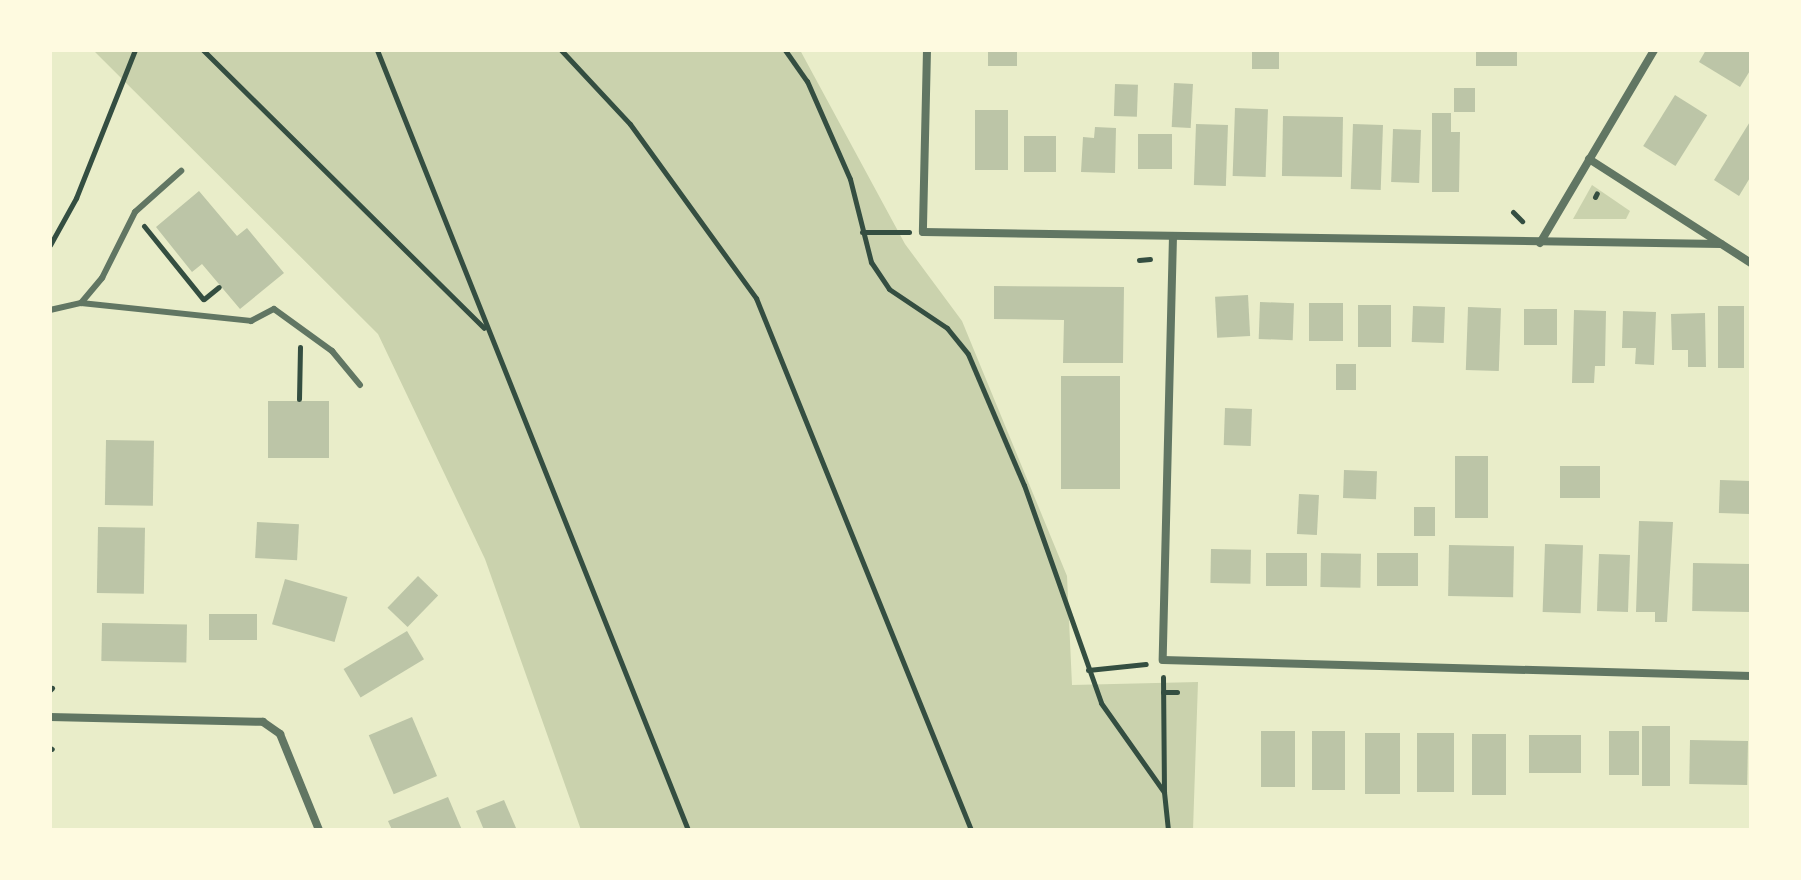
<!DOCTYPE html>
<html>
<head>
<meta charset="utf-8">
<style>
  body { margin:0 }
  #map { position:relative; width:1801px; height:880px; overflow:hidden; background:#e9edc9; font-family:"DejaVu Sans",sans-serif }
  div>[style] { position:absolute }
  .green>* { inset:0; background:#cad2ad }
  .building>* { inset:0; background:#bcc5a7; transform-origin:0 0 }
  .path>* { height:5px; margin:-2.5px; padding:0 2.5px; transform-origin:2.5px; border-radius:2.5px; background:#344e41 }
  .service>* { height:6px; margin:-3px; padding:0 3px; transform-origin:3px; border-radius:3px; background:#617663 }
  .minor>* { height:8px; margin:-4px; padding:0 4px; transform-origin:4px; border-radius:4px; background:#617663 }
  span { translate:-50% -50%; white-space:nowrap; text-align:center; line-height:1.15; -webkit-text-stroke:7px #fefae0; paint-order:stroke }
  .frame { position:absolute; inset:0; border:52px solid #fefae0; pointer-events:none }
</style>
</head>
<body>
<div id="map">
  <div class="green">
    <i style="clip-path:polygon(93px 50px,800px 50px,905px 244px,962px 321px,1067px 576px,1072px 685px,1198px 682px,1193px 830px,581px 830px,485px 559px,378px 334px)"></i>
    <i style="clip-path:polygon(1592px 185px,1630px 211px,1626px 219px,1573px 219px)"></i>
  </div>
  <div class="building">
    <i style="left:988px;top:50px;width:29px;height:16px"></i>
    <i style="left:1252px;top:50px;width:27px;height:19px"></i>
    <i style="left:1476px;top:50px;width:41px;height:16px"></i>
    <i style="clip-path:polygon(1706px 50px,1751px 50px,1751px 69px,1740px 87px,1699px 62px)"></i>
    <i style="left:1174px;top:83px;width:19px;height:44px;rotate:3deg"></i>
    <i style="left:1115px;top:84px;width:23px;height:32px;rotate:2deg"></i>
    <i style="left:1454px;top:88px;width:21px;height:24px"></i>
    <i style="left:1675px;top:95px;width:38px;height:60px;rotate:32deg"></i>
    <i style="left:1235px;top:108px;width:33px;height:68px;rotate:2deg"></i>
    <i style="left:975px;top:110px;width:33px;height:60px"></i>
    <i style="clip-path:polygon(1432px 113px,1451px 113px,1451px 132px,1460px 132px,1459px 192px,1432px 192px)"></i>
    <i style="left:1283px;top:116px;width:60px;height:60px;rotate:1deg"></i>
    <i style="clip-path:polygon(1751px 120px,1751px 176px,1739px 196px,1714px 180px)"></i>
    <i style="left:1196px;top:124px;width:32px;height:61px;rotate:2deg"></i>
    <i style="left:1353px;top:124px;width:30px;height:65px;rotate:2deg"></i>
    <i style="clip-path:polygon(1095px 127px,1116px 128px,1115px 173px,1081px 172px,1083px 137px,1094px 138px)"></i>
    <i style="left:1393px;top:129px;width:28px;height:53px;rotate:2deg"></i>
    <i style="left:1138px;top:134px;width:34px;height:35px"></i>
    <i style="left:1024px;top:136px;width:32px;height:36px"></i>
    <i style="clip-path:polygon(199px 191px,237px 236px,247px 228px,284px 273px,240px 309px,202px 264px,192px 272px,156px 227px)"></i>
    <i style="clip-path:polygon(994px 286px,1124px 287px,1123px 363px,1063px 363px,1064px 320px,994px 319px)"></i>
    <i style="left:1248px;top:295px;width:41px;height:33px;rotate:87deg"></i>
    <i style="left:1260px;top:302px;width:34px;height:37px;rotate:2deg"></i>
    <i style="left:1309px;top:303px;width:34px;height:38px"></i>
    <i style="left:1358px;top:305px;width:33px;height:42px"></i>
    <i style="left:1413px;top:306px;width:32px;height:36px;rotate:2deg"></i>
    <i style="left:1718px;top:306px;width:26px;height:62px"></i>
    <i style="left:1468px;top:307px;width:33px;height:63px;rotate:2deg"></i>
    <i style="left:1524px;top:309px;width:33px;height:36px"></i>
    <i style="clip-path:polygon(1574px 310px,1606px 311px,1605px 366px,1595px 366px,1594px 383px,1572px 383px)"></i>
    <i style="clip-path:polygon(1623px 311px,1656px 312px,1654px 365px,1635px 364px,1636px 348px,1622px 348px)"></i>
    <i style="clip-path:polygon(1705px 313px,1706px 367px,1688px 367px,1688px 350px,1672px 350px,1671px 314px)"></i>
    <i style="left:1336px;top:364px;width:20px;height:26px"></i>
    <i style="left:1061px;top:376px;width:59px;height:113px"></i>
    <i style="left:268px;top:401px;width:61px;height:57px"></i>
    <i style="left:1225px;top:408px;width:27px;height:37px;rotate:2deg"></i>
    <i style="left:106px;top:440px;width:48px;height:65px;rotate:1deg"></i>
    <i style="left:1455px;top:456px;width:33px;height:62px"></i>
    <i style="left:1560px;top:466px;width:40px;height:32px"></i>
    <i style="left:1344px;top:470px;width:33px;height:28px;rotate:2deg"></i>
    <i style="left:1720px;top:480px;width:31px;height:33px;rotate:2deg"></i>
    <i style="left:1299px;top:494px;width:20px;height:40px;rotate:3deg"></i>
    <i style="left:1414px;top:507px;width:21px;height:29px"></i>
    <i style="clip-path:polygon(1639px 521px,1673px 522px,1667px 622px,1655px 622px,1655px 612px,1636px 612px)"></i>
    <i style="left:257px;top:522px;width:42px;height:36px;rotate:3deg"></i>
    <i style="left:98px;top:527px;width:47px;height:66px;rotate:1deg"></i>
    <i style="left:1545px;top:544px;width:38px;height:68px;rotate:2deg"></i>
    <i style="left:1449px;top:545px;width:65px;height:51px;rotate:1deg"></i>
    <i style="left:1211px;top:549px;width:40px;height:34px;rotate:1deg"></i>
    <i style="left:1266px;top:553px;width:41px;height:33px"></i>
    <i style="left:1321px;top:553px;width:40px;height:34px;rotate:1deg"></i>
    <i style="left:1377px;top:553px;width:41px;height:33px"></i>
    <i style="left:1599px;top:554px;width:31px;height:57px;rotate:2deg"></i>
    <i style="left:1693px;top:563px;width:58px;height:48px;rotate:1deg"></i>
    <i style="left:418px;top:576px;width:28px;height:44px;rotate:44deg"></i>
    <i style="left:285px;top:579px;width:65px;height:47px;rotate:16deg"></i>
    <i style="left:209px;top:614px;width:48px;height:26px"></i>
    <i style="left:102px;top:623px;width:85px;height:38px;rotate:1deg"></i>
    <i style="left:407px;top:631px;width:33px;height:74px;rotate:59deg"></i>
    <i style="left:412px;top:717px;width:64px;height:47px;rotate:67deg"></i>
    <i style="left:1642px;top:726px;width:28px;height:60px"></i>
    <i style="left:1261px;top:731px;width:34px;height:56px"></i>
    <i style="left:1312px;top:731px;width:33px;height:59px"></i>
    <i style="left:1609px;top:731px;width:30px;height:44px"></i>
    <i style="left:1365px;top:733px;width:35px;height:61px"></i>
    <i style="left:1417px;top:733px;width:37px;height:59px"></i>
    <i style="left:1472px;top:734px;width:34px;height:61px"></i>
    <i style="left:1529px;top:735px;width:52px;height:38px"></i>
    <i style="left:1690px;top:740px;width:58px;height:44px;rotate:1deg"></i>
    <i style="clip-path:polygon(448px 797px,462px 830px,392px 830px,388px 821px)"></i>
    <i style="clip-path:polygon(504px 800px,516px 828px,484px 830px,476px 811px)"></i>
  </div>
  <div class="path">
    <i style="left:203px;top:50px;width:395px;rotate:44.7deg"></i>
    <i style="left:377px;top:50px;width:840px;rotate:68.26deg"></i>
    <i style="left:561px;top:50px;width:101px;rotate:47deg"></i>
    <i style="left:630px;top:124px;width:215px;rotate:54.1deg"></i>
    <i style="left:756px;top:298px;width:574px;rotate:67.99deg"></i>
    <i style="left:785px;top:50px;width:38px;rotate:55deg"></i>
    <i style="left:807px;top:81px;width:107px;rotate:66.3deg"></i>
    <i style="left:850px;top:179px;width:86px;rotate:75.8deg"></i>
    <i style="left:871px;top:262px;width:32px;rotate:56deg"></i>
    <i style="left:889px;top:289px;width:70px;rotate:33.9deg"></i>
    <i style="left:947px;top:328px;width:33px;rotate:51deg"></i>
    <i style="left:968px;top:354px;width:142px;rotate:66.9deg"></i>
    <i style="left:1024px;top:485px;width:231px;rotate:70.5deg"></i>
    <i style="left:1101px;top:703px;width:109px;rotate:54.7deg"></i>
    <i style="left:1164px;top:792px;width:38px;rotate:84deg"></i>
    <i style="left:1595px;top:197px;width:4px;rotate:-63deg"></i>
    <i style="left:1513px;top:212px;width:13px;rotate:45deg"></i>
    <i style="left:144px;top:226px;width:94px;rotate:51.1deg"></i>
    <i style="left:862px;top:232px;width:47px"></i>
    <i style="left:50px;top:245px;width:54px;rotate:-61deg"></i>
    <i style="left:76px;top:198px;width:159px;rotate:-68.3deg"></i>
    <i style="left:1139px;top:260px;width:11px;rotate:-5deg"></i>
    <i style="left:204px;top:299px;width:19px;rotate:-39deg"></i>
    <i style="left:299px;top:399px;width:52px;rotate:-88.9deg"></i>
    <i style="left:1088px;top:670px;width:58px;rotate:-5.9deg"></i>
    <i style="left:1163px;top:677px;width:114px;rotate:89.5deg"></i>
    <i style="left:50px;top:690px;width:3px;rotate:-45deg"></i>
    <i style="left:1163px;top:692px;width:14px"></i>
    <i style="left:50px;top:748px;width:2px;rotate:27deg"></i>
  </div>
  <div class="service">
    <i style="left:81px;top:303px;width:33px;rotate:-50deg"></i>
    <i style="left:102px;top:278px;width:74px;rotate:-63.4deg"></i>
    <i style="left:135px;top:212px;width:62px;rotate:-41.7deg"></i>
    <i style="left:50px;top:310px;width:32px;rotate:-13deg"></i>
    <i style="left:81px;top:303px;width:171px;rotate:6deg"></i>
    <i style="left:251px;top:321px;width:26px;rotate:-28deg"></i>
    <i style="left:274px;top:309px;width:72px;rotate:35.9deg"></i>
    <i style="left:332px;top:351px;width:44px;rotate:50.5deg"></i>
  </div>
  <div class="minor">
    <i style="left:927px;top:50px;width:182px;rotate:91.3deg"></i>
    <i style="left:923px;top:232px;width:798px;rotate:0.86deg"></i>
    <i style="left:1589px;top:159px;width:193px;rotate:32.7deg"></i>
    <i style="left:1173px;top:236px;width:424px;rotate:91.4deg"></i>
    <i style="left:1163px;top:660px;width:588px;rotate:1.56deg"></i>
    <i style="left:1540px;top:243px;width:224px;rotate:-59.4deg"></i>
    <i style="left:50px;top:717px;width:213px;rotate:1.3deg"></i>
    <i style="left:263px;top:722px;width:21px;rotate:35deg"></i>
    <i style="left:280px;top:734px;width:104px;rotate:67.9deg"></i>
  </div>
  <div class="frame"></div>
</div>
</body>
</html>
